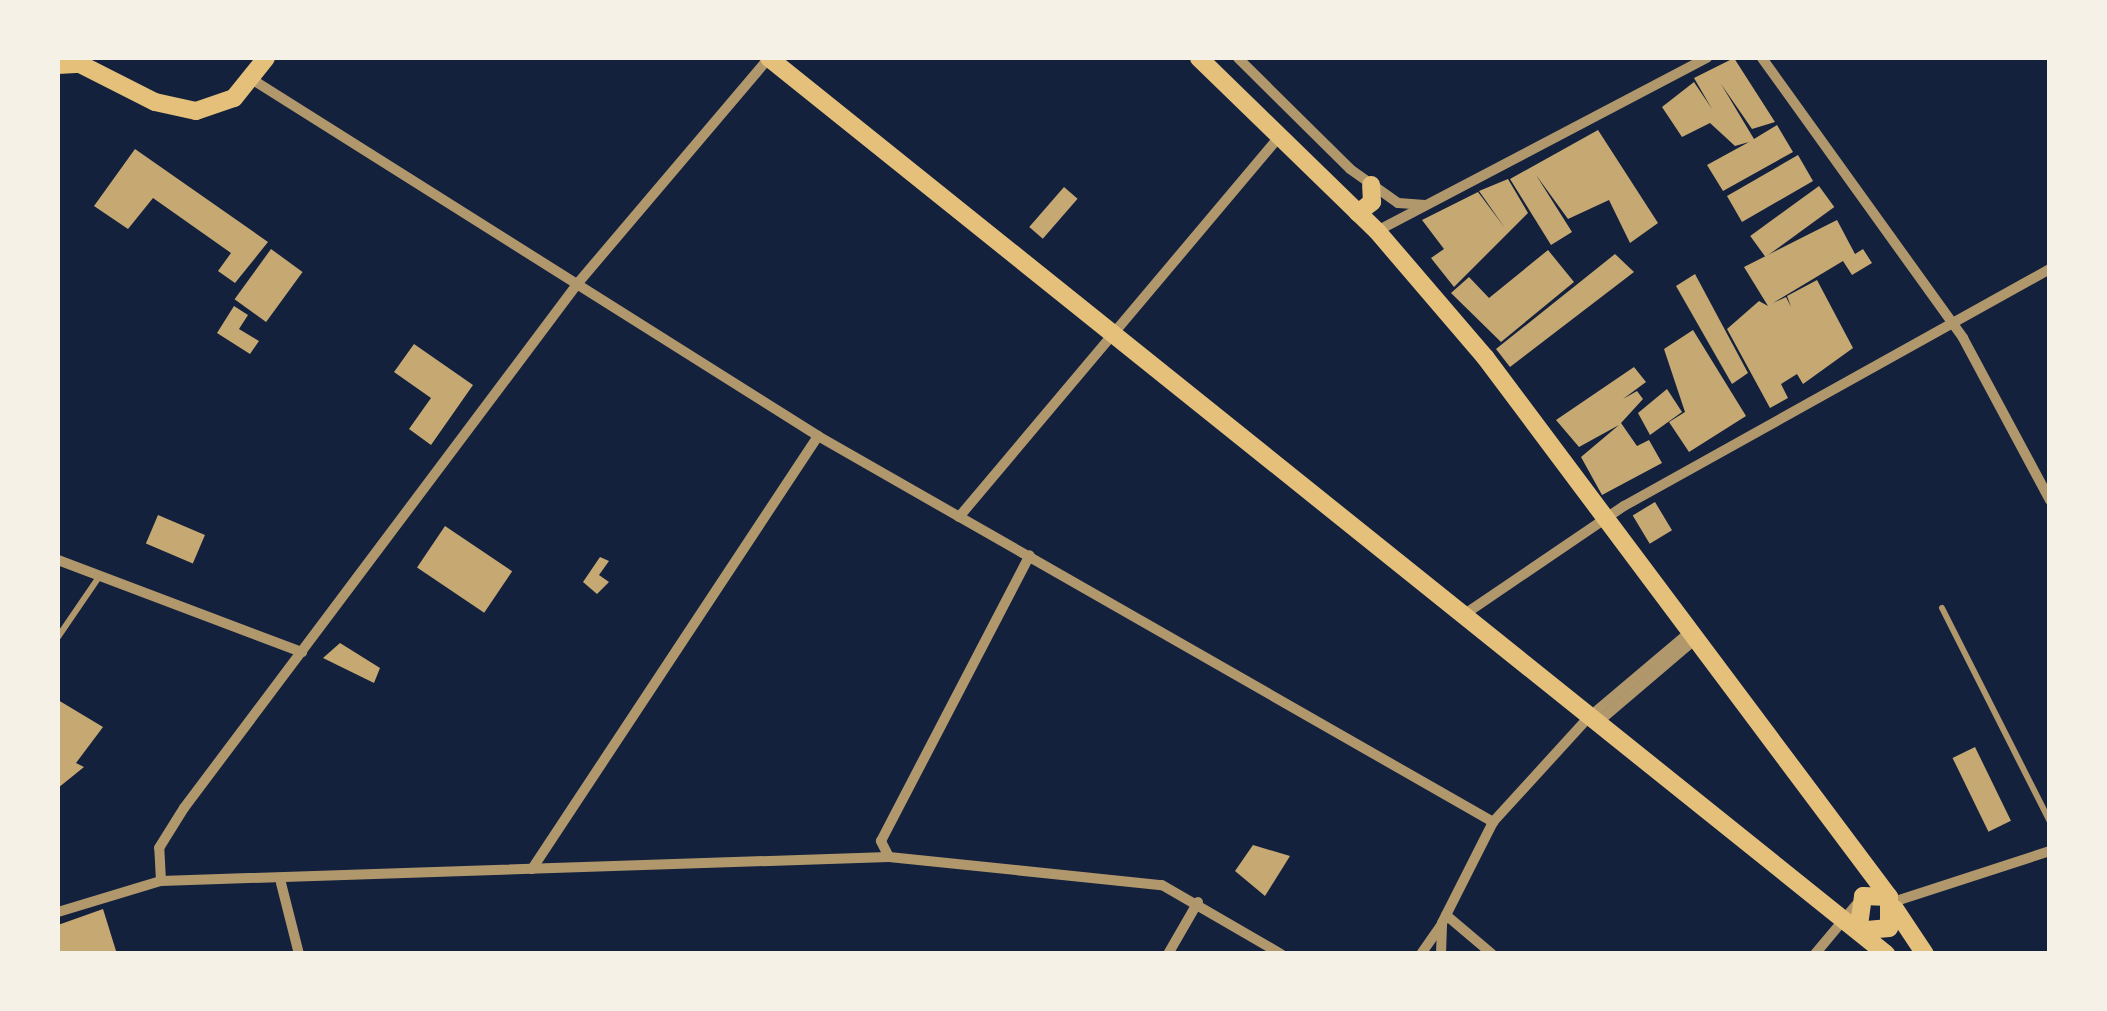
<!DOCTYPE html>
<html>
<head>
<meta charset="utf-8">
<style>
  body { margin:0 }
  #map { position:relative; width:2107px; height:1011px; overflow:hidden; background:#14213d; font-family:"Roboto Condensed",sans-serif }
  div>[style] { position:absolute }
  .building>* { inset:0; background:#c6a872; transform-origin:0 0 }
  .service>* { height:6px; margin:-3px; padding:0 3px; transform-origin:3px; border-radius:3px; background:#b1986c }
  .minor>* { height:10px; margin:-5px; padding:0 5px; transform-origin:5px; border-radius:5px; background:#b1986c }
  .secondary>* { height:18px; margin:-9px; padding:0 9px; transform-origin:9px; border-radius:9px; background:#e5c07b }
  span { translate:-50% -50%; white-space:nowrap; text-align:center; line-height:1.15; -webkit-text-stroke:9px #f6f1e7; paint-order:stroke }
  .frame { position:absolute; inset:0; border:60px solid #f6f1e7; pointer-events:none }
</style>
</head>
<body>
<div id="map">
  <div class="building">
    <i style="clip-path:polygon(1734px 58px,1775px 122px,1752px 129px,1721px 84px,1754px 139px,1777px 125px,1793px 152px,1723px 191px,1707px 165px,1749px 142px,1735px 146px,1710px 123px,1682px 137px,1662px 107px,1694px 82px,1712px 109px,1694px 78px)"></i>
    <i style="clip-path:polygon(1598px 130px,1658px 223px,1630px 243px,1609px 200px,1568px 219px,1536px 175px,1572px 232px,1551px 245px,1510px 179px)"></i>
    <i style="clip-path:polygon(135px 149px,268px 242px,235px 283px,218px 271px,231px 253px,153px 198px,128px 229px,94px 206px)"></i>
    <i style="left:1798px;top:155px;width:30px;height:82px;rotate:60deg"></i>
    <i style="clip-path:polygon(1508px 179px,1528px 213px,1454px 287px,1431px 258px,1444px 249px,1422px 220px,1478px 192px,1505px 228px,1479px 191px)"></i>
    <i style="left:1819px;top:186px;width:26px;height:85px;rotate:54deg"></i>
    <i style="left:1064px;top:187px;width:18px;height:53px;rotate:41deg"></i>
    <i style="clip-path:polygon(1837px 220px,1855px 254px,1863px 249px,1872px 263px,1852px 275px,1843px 261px,1773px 303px,1786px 297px,1791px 307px,1787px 296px,1817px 280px,1853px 348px,1803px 384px,1797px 374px,1781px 384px,1788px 398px,1770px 408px,1727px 329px,1759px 301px,1768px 306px,1744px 267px)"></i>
    <i style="left:271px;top:249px;width:39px;height:62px;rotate:36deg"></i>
    <i style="clip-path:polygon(1548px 250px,1574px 282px,1501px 342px,1451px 293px,1469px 277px,1489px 298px)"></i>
    <i style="clip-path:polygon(1615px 254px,1634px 272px,1510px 367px,1496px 349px)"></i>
    <i style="clip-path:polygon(1695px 274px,1748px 373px,1732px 384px,1676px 286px)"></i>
    <i style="clip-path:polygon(234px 306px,248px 315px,239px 329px,259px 341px,250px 354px,217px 333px)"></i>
    <i style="clip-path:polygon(1693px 330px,1746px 416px,1689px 452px,1669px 422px,1685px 412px,1664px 349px)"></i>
    <i style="clip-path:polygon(414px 344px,473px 385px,431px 445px,409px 429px,431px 398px,394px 372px)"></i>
    <i style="clip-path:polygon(1634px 367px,1646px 382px,1623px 399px,1637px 391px,1643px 399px,1621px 423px,1637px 446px,1649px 440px,1662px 463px,1602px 495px,1581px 457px,1619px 425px,1579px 447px,1556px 420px)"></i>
    <i style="clip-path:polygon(1667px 389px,1682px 412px,1650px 435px,1638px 413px)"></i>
    <i style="left:1655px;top:502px;width:33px;height:26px;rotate:59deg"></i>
    <i style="left:158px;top:515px;width:51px;height:31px;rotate:23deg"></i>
    <i style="left:445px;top:526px;width:81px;height:50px;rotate:34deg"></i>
    <i style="clip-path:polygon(600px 557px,609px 561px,599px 575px,609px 582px,597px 594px,583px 582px)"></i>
    <i style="clip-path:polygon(340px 643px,380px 668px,374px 683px,323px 658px)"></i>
    <i style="clip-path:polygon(58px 700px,103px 727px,76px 763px,84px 767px,58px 788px)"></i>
    <i style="left:1975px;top:747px;width:82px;height:25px;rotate:64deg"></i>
    <i style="clip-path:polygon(1253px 845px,1290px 856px,1265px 896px,1235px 871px)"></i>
    <i style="clip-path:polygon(103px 909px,117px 954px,58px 954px,58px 925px)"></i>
  </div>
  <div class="service">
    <i style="left:1942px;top:608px;width:240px;rotate:63.2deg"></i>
    <i style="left:58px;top:637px;width:73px;rotate:-55.7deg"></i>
  </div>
  <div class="minor">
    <i style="left:1238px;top:58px;width:158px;rotate:44.7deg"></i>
    <i style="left:1350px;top:169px;width:59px;rotate:35.3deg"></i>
    <i style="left:1398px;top:203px;width:27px;rotate:4deg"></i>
    <i style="left:1762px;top:58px;width:345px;rotate:54.3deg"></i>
    <i style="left:1963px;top:338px;width:184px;rotate:61.8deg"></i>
    <i style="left:253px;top:80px;width:668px;rotate:32.21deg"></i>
    <i style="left:818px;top:436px;width:778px;rotate:29.76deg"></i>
    <i style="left:1377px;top:231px;width:373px;rotate:-27.7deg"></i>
    <i style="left:959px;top:517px;width:495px;rotate:-49.9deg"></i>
    <i style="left:58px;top:560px;width:261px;rotate:20.7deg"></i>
    <i style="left:1462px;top:616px;width:196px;rotate:-34.2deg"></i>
    <i style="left:1624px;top:506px;width:487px;rotate:-29.1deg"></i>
    <i style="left:1597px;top:723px;width:133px;rotate:-40.4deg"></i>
    <i style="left:889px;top:857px;width:18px;rotate:-117deg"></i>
    <i style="left:881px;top:841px;width:322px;rotate:-62.5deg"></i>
    <i style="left:532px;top:869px;width:519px;rotate:-56.55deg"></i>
    <i style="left:161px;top:881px;width:33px;rotate:-93deg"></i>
    <i style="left:159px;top:848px;width:47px;rotate:-58deg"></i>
    <i style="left:184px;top:808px;width:656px;rotate:-53.11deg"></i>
    <i style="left:578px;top:283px;width:295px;rotate:-49.7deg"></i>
    <i style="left:281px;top:883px;width:73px;rotate:75.8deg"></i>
    <i style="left:1893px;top:902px;width:165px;rotate:-18deg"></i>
    <i style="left:58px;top:912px;width:108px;rotate:-16.8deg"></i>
    <i style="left:161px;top:881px;width:728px;rotate:-1.89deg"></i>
    <i style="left:889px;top:857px;width:274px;rotate:5.9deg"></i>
    <i style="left:1162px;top:885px;width:138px;rotate:30.1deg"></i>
    <i style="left:1446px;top:915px;width:60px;rotate:40.3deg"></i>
    <i style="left:1168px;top:954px;width:60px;rotate:-60deg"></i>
    <i style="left:1421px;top:954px;width:37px;rotate:-55deg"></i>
    <i style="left:1441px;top:954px;width:31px;rotate:-88deg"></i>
    <i style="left:1442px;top:923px;width:113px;rotate:-63.2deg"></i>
    <i style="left:1493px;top:822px;width:141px;rotate:-47.6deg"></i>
    <i style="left:1588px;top:718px;width:136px;rotate:-40.2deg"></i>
    <i style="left:1815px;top:954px;width:64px;rotate:-50.1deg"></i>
  </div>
  <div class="secondary">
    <i style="left:769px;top:58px;width:1432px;rotate:38.73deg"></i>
    <i style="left:1199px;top:58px;width:248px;rotate:44.2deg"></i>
    <i style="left:1377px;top:231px;width:166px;rotate:49.4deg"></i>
    <i style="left:1485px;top:357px;width:674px;rotate:53.2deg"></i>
    <i style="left:58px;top:65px;width:22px;rotate:-3deg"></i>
    <i style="left:80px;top:64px;width:84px;rotate:26.9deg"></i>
    <i style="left:155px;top:102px;width:42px;rotate:12.4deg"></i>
    <i style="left:196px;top:111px;width:40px;rotate:-18.9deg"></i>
    <i style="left:234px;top:98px;width:51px;rotate:-51.3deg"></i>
    <i style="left:1358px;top:213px;width:18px;rotate:-38deg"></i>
    <i style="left:1372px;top:202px;width:17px;rotate:-93deg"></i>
    <i style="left:1895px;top:909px;width:54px;rotate:56.3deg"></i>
    <i style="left:1859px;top:925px;width:29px;rotate:-82deg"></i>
    <i style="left:1863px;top:896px;width:26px;rotate:2deg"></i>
    <i style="left:1889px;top:897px;width:31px;rotate:90deg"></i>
    <i style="left:1889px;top:928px;width:25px;rotate:175deg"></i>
  </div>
  <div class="frame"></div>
</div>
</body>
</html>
